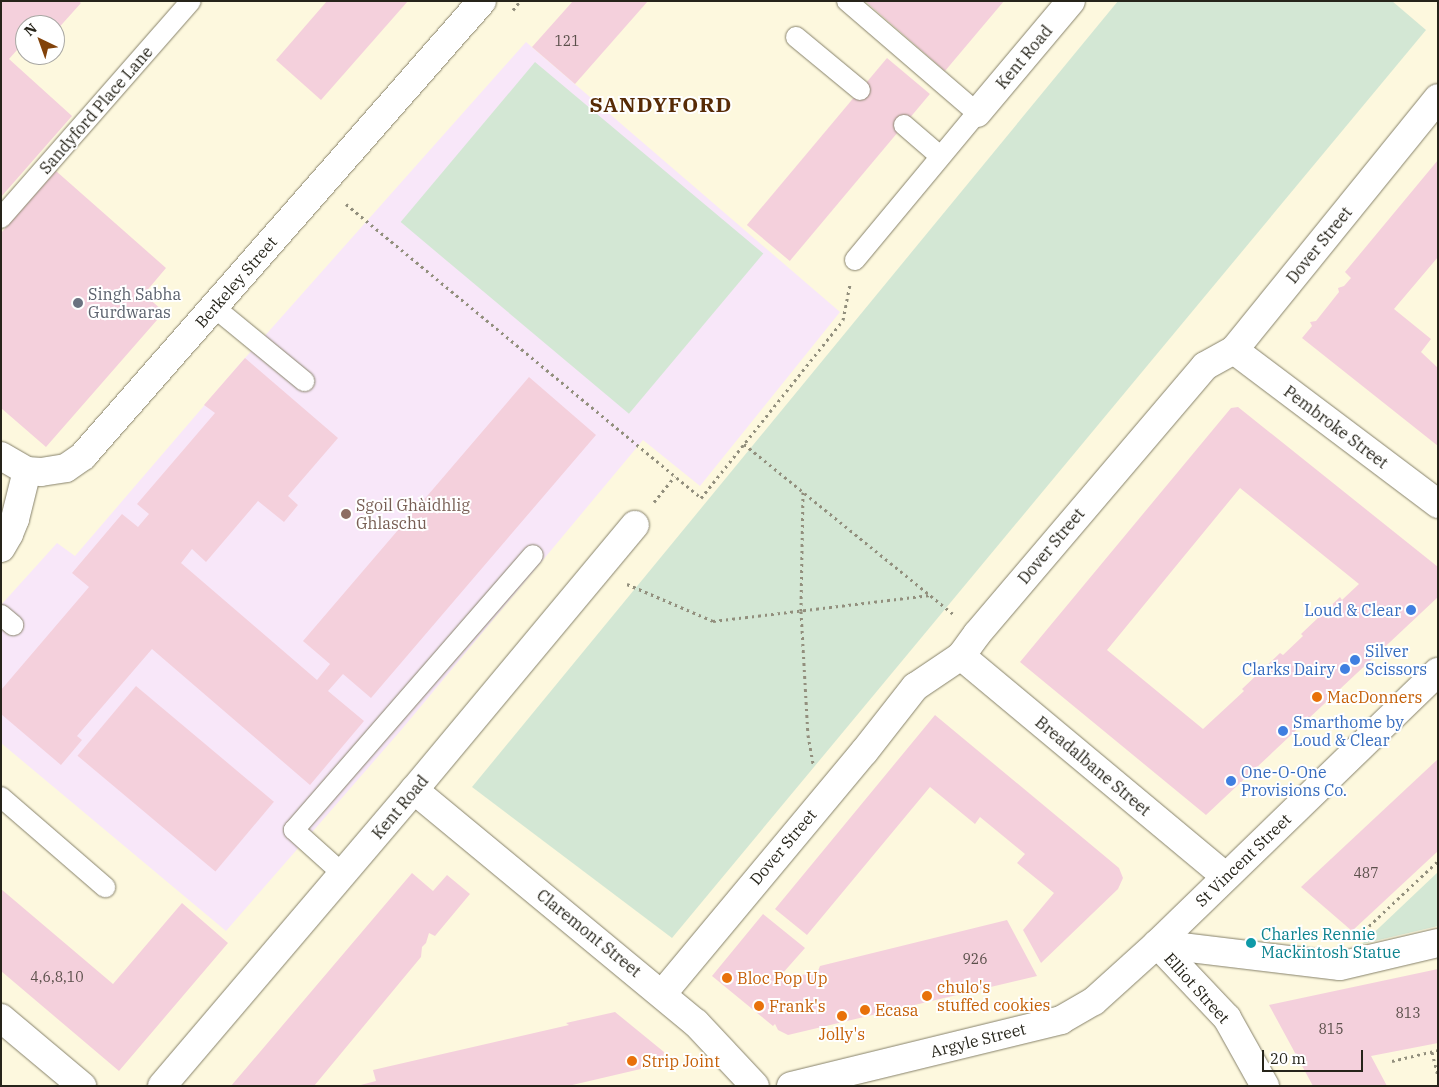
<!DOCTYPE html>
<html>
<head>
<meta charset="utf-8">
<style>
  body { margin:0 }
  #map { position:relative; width:1439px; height:1087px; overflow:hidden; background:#fdf8de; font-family:"IBM Plex Serif",serif }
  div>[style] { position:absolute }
  .education>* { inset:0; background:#f8e7f9 }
  .green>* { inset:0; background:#d3e7d4; transform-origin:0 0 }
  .building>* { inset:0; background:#f4d0dc; transform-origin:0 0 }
  .path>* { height:3px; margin-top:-1.5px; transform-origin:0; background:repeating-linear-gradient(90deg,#928f7d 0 2.5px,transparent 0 6.5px) }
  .roads { filter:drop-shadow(0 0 1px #87826b) drop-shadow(0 0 1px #87826b) }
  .service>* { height:20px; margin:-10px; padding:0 10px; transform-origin:10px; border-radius:10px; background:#fff }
  .pedestrian>* { height:28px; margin:-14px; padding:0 14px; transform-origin:14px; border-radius:14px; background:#fff }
  .minor>* { height:28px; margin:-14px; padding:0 14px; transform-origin:14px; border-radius:14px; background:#fff }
  .tertiary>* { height:28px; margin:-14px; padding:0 14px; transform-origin:14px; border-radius:14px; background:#fff }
  .dots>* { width:14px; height:14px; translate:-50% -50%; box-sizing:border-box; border:2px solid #fff; border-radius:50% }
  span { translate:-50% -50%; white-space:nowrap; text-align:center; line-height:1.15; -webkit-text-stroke:4px #fff; paint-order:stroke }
  .number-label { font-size:14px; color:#5a4f4a }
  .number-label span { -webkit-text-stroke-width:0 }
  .street-label { font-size:16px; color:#26241a }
  .worship-label { font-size:16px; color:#5b616d }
  .left { translate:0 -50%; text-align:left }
  .education-label { font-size:16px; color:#785e54 }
  .shop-label { font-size:16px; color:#366cbe }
  .right { translate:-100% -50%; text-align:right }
  .food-label { font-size:16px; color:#c56008 }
  .culture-label { font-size:16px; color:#0d838f }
  .district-label { font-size:21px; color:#572b06; font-weight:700; letter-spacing:1px }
  .frame { position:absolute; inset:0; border:2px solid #26241a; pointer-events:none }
  .north { position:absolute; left:15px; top:15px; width:50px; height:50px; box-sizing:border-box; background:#fff; border:1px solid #a8a7a3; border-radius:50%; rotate:318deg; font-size:14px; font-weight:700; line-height:20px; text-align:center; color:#26241a }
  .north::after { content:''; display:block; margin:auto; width:18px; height:22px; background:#82420a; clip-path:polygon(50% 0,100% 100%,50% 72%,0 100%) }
  .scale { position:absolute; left:1262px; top:1050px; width:101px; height:22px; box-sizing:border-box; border:2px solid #26241a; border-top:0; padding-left:6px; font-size:15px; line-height:18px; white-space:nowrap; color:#26241a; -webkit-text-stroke:4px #fff; paint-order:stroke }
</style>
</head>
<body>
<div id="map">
  <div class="education">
    <i style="clip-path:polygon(526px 42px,840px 312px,700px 486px,643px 440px,402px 729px,226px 931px,1px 743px,1px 605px,57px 543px,75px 556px,245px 358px)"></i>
  </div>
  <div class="green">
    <i style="clip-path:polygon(1118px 1px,1392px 1px,1426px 30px,672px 938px,472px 787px)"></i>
    <i style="left:535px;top:62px;width:298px;height:209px;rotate:40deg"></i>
    <i style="clip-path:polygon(1438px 872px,1438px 926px,1362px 944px)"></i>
  </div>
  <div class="building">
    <i style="clip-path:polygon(1px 1px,78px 1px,81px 3px,55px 32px,55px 25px,25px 25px,25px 41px,9px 59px,72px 116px,1px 197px)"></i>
    <i style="clip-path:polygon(327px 1px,408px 1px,321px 100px,276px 60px)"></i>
    <i style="clip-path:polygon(573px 1px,648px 1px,575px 84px,532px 47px)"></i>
    <i style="clip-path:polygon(865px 1px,1004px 1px,945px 71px)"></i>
    <i style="left:887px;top:58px;width:56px;height:218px;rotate:40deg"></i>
    <i style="clip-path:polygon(1438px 160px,1438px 257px,1394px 309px,1431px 339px,1421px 352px,1438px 368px,1438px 446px,1302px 338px,1312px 326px,1310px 322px,1316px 321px,1339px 292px,1338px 288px,1344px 286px,1351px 278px,1345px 272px)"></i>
    <i style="clip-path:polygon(56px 171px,166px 268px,144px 294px,164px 312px,46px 447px,1px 408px,1px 233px)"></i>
    <i style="clip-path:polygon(245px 358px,338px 438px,288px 496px,298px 505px,284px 522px,258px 501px,206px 562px,192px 549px,181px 563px,317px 680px,330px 664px,303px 641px,529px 377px,596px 435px,371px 698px,343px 674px,328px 691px,364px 721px,310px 785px,152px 649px,77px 736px,82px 740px,61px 765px,1px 714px,1px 690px,89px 587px,72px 573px,122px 514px,138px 527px,149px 514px,137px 504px,215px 413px,204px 405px)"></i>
    <i style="clip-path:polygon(evenodd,1238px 407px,1438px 567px,1438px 597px,1206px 815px,1020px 662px,1231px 408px,1238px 407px,1240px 488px,1359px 584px,1342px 600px,1340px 597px,1301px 634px,1303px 636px,1283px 655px,1280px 653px,1242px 689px,1244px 691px,1203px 729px,1107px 650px,1240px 488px)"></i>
    <i style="left:136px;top:686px;width:180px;height:91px;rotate:40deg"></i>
    <i style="clip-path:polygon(935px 715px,1119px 868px,1123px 878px,1118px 889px,1041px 963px,1023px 930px,1054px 893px,1017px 863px,1025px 854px,980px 817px,975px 824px,930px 787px,807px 935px,775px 909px)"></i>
    <i style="clip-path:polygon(1438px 759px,1438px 851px,1352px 931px,1301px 887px)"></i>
    <i style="clip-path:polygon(412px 873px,433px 891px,447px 875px,470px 894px,435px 936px,429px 933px,426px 943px,422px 947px,421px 957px,314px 1086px,231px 1086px)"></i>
    <i style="clip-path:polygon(1px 889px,113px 984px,182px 903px,228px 943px,119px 1071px,1px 971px)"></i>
    <i style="clip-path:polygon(763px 914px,805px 948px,782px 974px,786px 979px,818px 971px,820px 966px,1007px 920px,1037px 976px,788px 1035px,778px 1030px,775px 1024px,773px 1026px,712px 976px)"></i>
    <i style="clip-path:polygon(1438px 969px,1438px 1043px,1371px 1056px,1387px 1086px,1313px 1086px,1269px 1005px)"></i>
    <i style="clip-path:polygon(615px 1012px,664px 1052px,662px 1064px,568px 1086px,357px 1086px,376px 1081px,373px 1070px,569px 1025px,566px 1023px)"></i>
  </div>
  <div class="path">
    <i style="left:513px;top:10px;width:11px;rotate:-52deg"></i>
    <i style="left:346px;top:204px;width:461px;rotate:39.6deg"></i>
    <i style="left:701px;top:498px;width:228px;rotate:-51.4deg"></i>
    <i style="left:843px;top:320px;width:36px;rotate:-79deg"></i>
    <i style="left:744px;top:444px;width:269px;rotate:39.1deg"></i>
    <i style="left:803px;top:492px;width:119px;rotate:91deg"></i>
    <i style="left:801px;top:611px;width:124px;rotate:86.8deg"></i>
    <i style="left:808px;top:735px;width:29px;rotate:80deg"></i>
    <i style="left:654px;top:502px;width:33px;rotate:-51deg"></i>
    <i style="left:627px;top:584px;width:94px;rotate:23.3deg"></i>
    <i style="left:713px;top:621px;width:219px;rotate:-6.8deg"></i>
    <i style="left:1369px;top:926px;width:95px;rotate:-43.3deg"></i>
    <i style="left:1432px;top:1052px;width:25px;rotate:76deg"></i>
    <i style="left:1392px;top:1061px;width:47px;rotate:-13.4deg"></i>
  </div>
  <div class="roads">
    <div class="service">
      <i style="left:847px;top:1px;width:172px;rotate:40.7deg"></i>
      <i style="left:977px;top:113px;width:191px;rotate:129.7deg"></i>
      <i style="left:796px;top:37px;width:83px;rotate:39.6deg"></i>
      <i style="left:904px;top:125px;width:48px;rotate:40.7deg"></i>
      <i style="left:1px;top:218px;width:288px;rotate:-48.8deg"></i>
      <i style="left:214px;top:307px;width:117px;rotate:39.4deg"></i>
      <i style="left:1px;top:615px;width:16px;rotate:40deg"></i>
      <i style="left:1px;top:797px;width:138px;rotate:40.9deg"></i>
      <i style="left:343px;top:874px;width:66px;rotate:-138.1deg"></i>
      <i style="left:294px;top:830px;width:364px;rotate:-49deg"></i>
    </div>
    <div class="pedestrian">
      <i style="left:1157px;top:944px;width:184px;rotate:6.9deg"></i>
      <i style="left:1340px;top:966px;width:101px;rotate:-13.2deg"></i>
      <i style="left:696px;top:1023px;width:86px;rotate:46.9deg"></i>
    </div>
    <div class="minor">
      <i style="left:977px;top:113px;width:146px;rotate:-50deg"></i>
      <i style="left:1234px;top:350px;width:256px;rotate:37deg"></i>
      <i style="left:1px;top:548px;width:16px;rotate:-60deg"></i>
      <i style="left:9px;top:534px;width:16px;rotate:-68deg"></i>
      <i style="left:15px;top:519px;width:49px;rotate:-76deg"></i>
      <i style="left:961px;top:656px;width:344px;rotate:39.8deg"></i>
      <i style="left:414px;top:790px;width:366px;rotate:39.6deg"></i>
      <i style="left:1157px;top:944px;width:102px;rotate:46.6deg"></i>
      <i style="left:1227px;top:1018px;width:78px;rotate:60.8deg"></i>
      <i style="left:663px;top:993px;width:314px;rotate:-50.2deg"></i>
      <i style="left:864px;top:752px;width:83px;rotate:-51.9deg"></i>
      <i style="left:915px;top:687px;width:55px;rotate:-34deg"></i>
      <i style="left:961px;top:656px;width:27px;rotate:-54deg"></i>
      <i style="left:977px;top:634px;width:352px;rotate:-49.6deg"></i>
      <i style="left:1205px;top:366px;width:33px;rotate:-29deg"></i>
      <i style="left:1234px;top:350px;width:324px;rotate:-51deg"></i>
      <i style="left:1px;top:1018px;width:106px;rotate:40deg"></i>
      <i style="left:162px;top:1086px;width:389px;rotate:-49.6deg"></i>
      <i style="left:414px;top:790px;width:345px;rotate:-50.2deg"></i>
    </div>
    <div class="tertiary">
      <i style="left:1px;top:456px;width:30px;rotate:30deg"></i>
      <i style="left:27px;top:471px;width:14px;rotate:4deg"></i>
      <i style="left:41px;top:472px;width:25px;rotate:-9deg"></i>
      <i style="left:66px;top:468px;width:21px;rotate:-35deg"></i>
      <i style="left:83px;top:456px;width:605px;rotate:-48.75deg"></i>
      <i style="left:791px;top:1086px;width:278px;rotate:-13.7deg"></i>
      <i style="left:1061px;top:1020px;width:38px;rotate:-30deg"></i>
      <i style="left:1094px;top:1001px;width:85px;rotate:-42.1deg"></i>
      <i style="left:1157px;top:944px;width:391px;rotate:-44.1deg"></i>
    </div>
  </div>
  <div class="dots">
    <i style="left:78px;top:303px;background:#6b7280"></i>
    <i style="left:346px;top:514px;background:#8d6e63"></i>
    <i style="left:1411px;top:610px;background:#3f7fe0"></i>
    <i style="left:1355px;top:660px;background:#3f7fe0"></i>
    <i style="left:1345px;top:669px;background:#3f7fe0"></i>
    <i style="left:1317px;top:697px;background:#e8710a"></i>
    <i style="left:1283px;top:731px;background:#3f7fe0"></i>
    <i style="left:1231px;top:781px;background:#3f7fe0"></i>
    <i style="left:1251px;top:943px;background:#0f9aa8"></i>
    <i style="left:727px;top:978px;background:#e8710a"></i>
    <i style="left:927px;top:996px;background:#e8710a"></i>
    <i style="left:759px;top:1006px;background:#e8710a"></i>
    <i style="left:865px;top:1010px;background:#e8710a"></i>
    <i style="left:842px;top:1016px;background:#e8710a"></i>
    <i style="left:632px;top:1061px;background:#e8710a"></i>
  </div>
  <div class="number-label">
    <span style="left:567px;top:41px">121</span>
    <span style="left:1366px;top:873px">487</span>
    <span style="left:975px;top:959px">926</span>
    <span style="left:57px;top:977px">4,6,8,10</span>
    <span style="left:1408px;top:1013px">813</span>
    <span style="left:1331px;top:1029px">815</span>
  </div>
  <div class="street-label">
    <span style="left:1024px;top:57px;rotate:-50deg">Kent Road</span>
    <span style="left:96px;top:110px;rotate:-49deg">Sandyford Place Lane</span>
    <span style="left:1319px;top:245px;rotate:-51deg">Dover Street</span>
    <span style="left:236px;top:282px;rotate:-49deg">Berkeley Street</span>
    <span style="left:1336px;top:427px;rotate:37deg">Pembroke Street</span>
    <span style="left:1051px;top:546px;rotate:-50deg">Dover Street</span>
    <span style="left:1093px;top:766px;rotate:40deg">Breadalbane Street</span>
    <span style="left:400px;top:807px;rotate:-50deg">Kent Road</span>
    <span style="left:783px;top:847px;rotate:-50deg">Dover Street</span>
    <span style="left:1243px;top:860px;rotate:-44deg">St Vincent Street</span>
    <span style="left:589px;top:933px;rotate:39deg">Claremont Street</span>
    <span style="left:1197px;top:988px;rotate:48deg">Elliot Street</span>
    <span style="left:978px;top:1040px;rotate:-14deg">Argyle Street</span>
  </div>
  <div class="worship-label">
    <span class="left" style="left:88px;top:303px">Singh Sabha<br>Gurdwaras</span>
  </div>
  <div class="education-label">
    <span class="left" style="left:356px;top:514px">Sgoil Ghàidhlig<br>Ghlaschu</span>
  </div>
  <div class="shop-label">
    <span class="right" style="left:1401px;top:610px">Loud &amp; Clear</span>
    <span class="left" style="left:1365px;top:660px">Silver<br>Scissors</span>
    <span class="right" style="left:1335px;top:669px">Clarks Dairy</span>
    <span class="left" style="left:1293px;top:731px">Smarthome by<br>Loud &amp; Clear</span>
    <span class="left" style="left:1241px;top:781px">One-O-One<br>Provisions Co.</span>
  </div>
  <div class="food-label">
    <span class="left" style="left:1327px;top:697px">MacDonners</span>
    <span class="left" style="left:737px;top:978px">Bloc Pop Up</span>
    <span class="left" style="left:937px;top:996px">chulo's<br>stuffed cookies</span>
    <span class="left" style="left:769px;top:1006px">Frank's</span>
    <span class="left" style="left:875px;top:1010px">Ecasa</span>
    <span style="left:842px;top:1034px">Jolly's</span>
    <span class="left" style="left:642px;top:1061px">Strip Joint</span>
  </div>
  <div class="culture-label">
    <span class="left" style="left:1261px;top:943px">Charles Rennie<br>Mackintosh Statue</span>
  </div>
  <div class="district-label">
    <span style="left:661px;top:104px">SANDYFORD</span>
  </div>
  <div class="frame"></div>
  <div class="north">N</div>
  <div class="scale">20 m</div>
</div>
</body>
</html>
